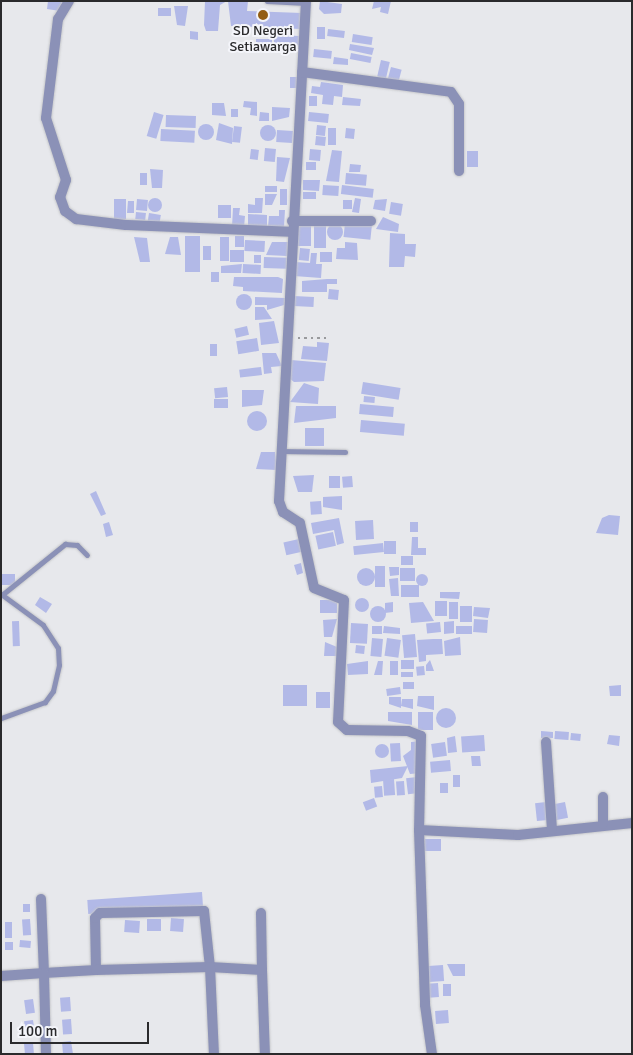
<!DOCTYPE html>
<html>
<head>
<meta charset="utf-8">
<style>
  body { margin:0 }
  #map { position:relative; width:633px; height:1055px; overflow:hidden; background:#e7e8ec; font-family:Signika,sans-serif }
  div>[style] { position:absolute }
  .building>* { inset:0; background:#b2b9e7; transform-origin:0 0 }
  .round { border-radius:50% }
  .path>* { height:2px; margin-top:-1px; transform-origin:0; background:repeating-linear-gradient(90deg,#999a9d 0 2.5px,transparent 0 6.5px) }
  .roads { filter:drop-shadow(0 0 1px #c5c6c9) drop-shadow(0 0 1px #c5c6c9) }
  .lane>* { height:5px; margin:-2.5px; padding:0 2.5px; transform-origin:2.5px; border-radius:2.5px; background:#8b91b7 }
  .street>* { height:10px; margin:-5px; padding:0 5px; transform-origin:5px; border-radius:5px; background:#8b91b7 }
  .dots>* { width:14px; height:14px; translate:-50% -50%; box-sizing:border-box; border:2px solid #f4f5fa; border-radius:50% }
  span { translate:-50% -50%; white-space:nowrap; text-align:center; line-height:1.15; -webkit-text-stroke:4px #f4f5fa; paint-order:stroke }
  .poi-label { font-size:14px; color:#2a2a2c }
  .frame { position:absolute; inset:0; border:2px solid #2a2a2c; pointer-events:none }
  .scale { position:absolute; left:10px; top:1022px; width:139px; height:22px; box-sizing:border-box; border:2px solid #2a2a2c; border-top:0; padding-left:6px; font-size:15px; line-height:18px; white-space:nowrap; color:#2a2a2c; -webkit-text-stroke:4px #f4f5fa; paint-order:stroke }
</style>
</head>
<body>
<div id="map">
  <div class="building">
    <i style="clip-path:polygon(48px 1px,62px 1px,60px 11px,47px 9px)"></i>
    <i style="clip-path:polygon(205px 1px,227px 1px,220px 5px,218px 31px,206px 31px,204px 25px)"></i>
    <i style="clip-path:polygon(228px 1px,248px 1px,247px 11px,302px 13px,301px 29px,231px 26px)"></i>
    <i style="clip-path:polygon(320px 1px,342px 4px,341px 13px,324px 14px,319px 9px)"></i>
    <i style="clip-path:polygon(374px 1px,391px 1px,388px 14px,380px 12px,381px 7px,372px 9px)"></i>
    <i style="clip-path:polygon(174px 6px,188px 6px,185px 26px,177px 25px)"></i>
    <i style="left:158px;top:8px;width:13px;height:8px"></i>
    <i style="left:317px;top:27px;width:8px;height:12px"></i>
    <i style="left:328px;top:29px;width:17px;height:7px;rotate:7deg"></i>
    <i style="clip-path:polygon(190px 31px,198px 32px,198px 40px,190px 39px)"></i>
    <i style="left:353px;top:34px;width:20px;height:8px;rotate:9deg"></i>
    <i style="clip-path:polygon(274px 35px,300px 36px,300px 45px,274px 49px)"></i>
    <i style="left:256px;top:39px;width:16px;height:10px"></i>
    <i style="clip-path:polygon(350px 44px,374px 48px,372px 55px,349px 50px)"></i>
    <i style="left:314px;top:49px;width:18px;height:8px;rotate:6deg"></i>
    <i style="left:351px;top:53px;width:21px;height:6px;rotate:11deg"></i>
    <i style="clip-path:polygon(334px 57px,348px 59px,348px 65px,333px 64px)"></i>
    <i style="left:381px;top:60px;width:9px;height:17px;rotate:13deg"></i>
    <i style="left:391px;top:67px;width:11px;height:12px;rotate:15deg"></i>
    <i style="left:290px;top:77px;width:8px;height:11px"></i>
    <i style="clip-path:polygon(321px 82px,343px 85px,342px 97px,334px 96px,333px 105px,322px 104px,323px 95px,311px 93px,312px 86px,320px 87px)"></i>
    <i style="left:309px;top:96px;width:8px;height:10px"></i>
    <i style="clip-path:polygon(343px 97px,361px 99px,360px 106px,342px 105px)"></i>
    <i style="clip-path:polygon(244px 101px,257px 102px,257px 116px,250px 115px,251px 108px,243px 107px)"></i>
    <i style="clip-path:polygon(212px 103px,224px 103px,226px 116px,212px 115px)"></i>
    <i style="clip-path:polygon(272px 107px,290px 108px,289px 117px,272px 121px)"></i>
    <i style="left:231px;top:109px;width:7px;height:8px"></i>
    <i style="left:154px;top:112px;width:10px;height:25px;rotate:17deg"></i>
    <i style="clip-path:polygon(260px 112px,269px 113px,269px 121px,259px 121px)"></i>
    <i style="left:309px;top:112px;width:20px;height:9px;rotate:6deg"></i>
    <i style="left:166px;top:115px;width:30px;height:12px;rotate:2deg"></i>
    <i style="clip-path:polygon(219px 123px,233px 128px,232px 144px,216px 140px)"></i>
    <i class="round" style="left:198px;top:124px;width:16px;height:16px"></i>
    <i style="left:317px;top:125px;width:9px;height:10px;rotate:6deg"></i>
    <i class="round" style="left:260px;top:125px;width:16px;height:16px"></i>
    <i style="left:234px;top:126px;width:8px;height:16px;rotate:7deg"></i>
    <i style="left:328px;top:128px;width:8px;height:17px"></i>
    <i style="left:346px;top:128px;width:9px;height:10px;rotate:6deg"></i>
    <i style="left:161px;top:129px;width:34px;height:12px;rotate:3deg"></i>
    <i style="left:277px;top:130px;width:16px;height:12px;rotate:4deg"></i>
    <i style="left:316px;top:136px;width:10px;height:9px;rotate:6deg"></i>
    <i style="left:265px;top:148px;width:11px;height:13px;rotate:5deg"></i>
    <i style="left:251px;top:149px;width:8px;height:10px;rotate:7deg"></i>
    <i style="left:310px;top:149px;width:11px;height:11px;rotate:5deg"></i>
    <i style="clip-path:polygon(332px 150px,342px 151px,339px 182px,326px 181px)"></i>
    <i style="left:467px;top:151px;width:11px;height:16px"></i>
    <i style="clip-path:polygon(277px 157px,290px 158px,284px 182px,276px 181px)"></i>
    <i style="left:306px;top:162px;width:10px;height:8px"></i>
    <i style="clip-path:polygon(350px 164px,361px 165px,360px 172px,349px 172px)"></i>
    <i style="clip-path:polygon(150px 169px,163px 170px,162px 188px,152px 188px)"></i>
    <i style="left:140px;top:173px;width:7px;height:12px"></i>
    <i style="left:346px;top:173px;width:21px;height:11px;rotate:5deg"></i>
    <i style="clip-path:polygon(303px 180px,320px 180px,319px 191px,303px 190px)"></i>
    <i style="left:323px;top:185px;width:16px;height:10px;rotate:4deg"></i>
    <i style="left:342px;top:185px;width:32px;height:9px;rotate:7deg"></i>
    <i style="left:265px;top:186px;width:12px;height:6px"></i>
    <i style="left:280px;top:189px;width:7px;height:16px"></i>
    <i style="left:303px;top:192px;width:13px;height:7px"></i>
    <i style="clip-path:polygon(265px 194px,277px 194px,272px 205px,265px 205px)"></i>
    <i style="clip-path:polygon(255px 198px,263px 198px,262px 213px,248px 213px,248px 204px,255px 205px)"></i>
    <i style="clip-path:polygon(355px 198px,361px 199px,359px 213px,352px 212px)"></i>
    <i class="round" style="left:148px;top:198px;width:14px;height:14px"></i>
    <i style="left:114px;top:199px;width:12px;height:20px"></i>
    <i style="left:137px;top:199px;width:11px;height:11px;rotate:5deg"></i>
    <i style="clip-path:polygon(387px 199px,385px 211px,373px 209px,375px 200px)"></i>
    <i style="left:343px;top:200px;width:9px;height:9px"></i>
    <i style="clip-path:polygon(128px 201px,134px 201px,134px 213px,127px 213px)"></i>
    <i style="left:391px;top:202px;width:12px;height:12px;rotate:9deg"></i>
    <i style="left:218px;top:205px;width:13px;height:13px"></i>
    <i style="clip-path:polygon(233px 208px,240px 208px,239px 215px,245px 216px,244px 227px,232px 227px)"></i>
    <i style="clip-path:polygon(279px 210px,285px 210px,284px 227px,268px 227px,269px 216px,279px 216px)"></i>
    <i style="left:136px;top:212px;width:10px;height:7px;rotate:6deg"></i>
    <i style="left:149px;top:213px;width:12px;height:8px;rotate:9deg"></i>
    <i style="clip-path:polygon(248px 214px,267px 215px,267px 229px,248px 225px)"></i>
    <i style="clip-path:polygon(383px 217px,399px 224px,398px 232px,376px 229px)"></i>
    <i style="left:314px;top:222px;width:12px;height:26px"></i>
    <i style="left:345px;top:223px;width:27px;height:14px;rotate:6deg"></i>
    <i class="round" style="left:327px;top:224px;width:16px;height:16px"></i>
    <i style="left:311px;top:226px;width:20px;height:13px;rotate:90deg"></i>
    <i style="clip-path:polygon(390px 233px,405px 234px,405px 244px,416px 244px,415px 257px,405px 256px,404px 267px,389px 267px)"></i>
    <i style="left:185px;top:236px;width:15px;height:36px"></i>
    <i style="left:235px;top:236px;width:9px;height:11px"></i>
    <i style="clip-path:polygon(134px 237px,147px 238px,150px 262px,140px 262px)"></i>
    <i style="clip-path:polygon(170px 237px,178px 237px,181px 255px,165px 254px)"></i>
    <i style="left:220px;top:237px;width:9px;height:24px"></i>
    <i style="left:245px;top:240px;width:20px;height:11px;rotate:3deg"></i>
    <i style="clip-path:polygon(272px 242px,288px 242px,287px 256px,266px 255px)"></i>
    <i style="clip-path:polygon(345px 242px,357px 243px,358px 260px,336px 259px,337px 248px,345px 248px)"></i>
    <i style="left:203px;top:246px;width:8px;height:14px"></i>
    <i style="left:300px;top:248px;width:10px;height:12px;rotate:6deg"></i>
    <i style="left:230px;top:250px;width:14px;height:12px"></i>
    <i style="left:320px;top:252px;width:12px;height:10px"></i>
    <i style="clip-path:polygon(311px 253px,317px 253px,316px 264px,322px 264px,321px 278px,294px 276px,295px 262px,310px 263px)"></i>
    <i style="left:254px;top:255px;width:7px;height:8px"></i>
    <i style="left:264px;top:257px;width:23px;height:11px;rotate:2deg"></i>
    <i style="clip-path:polygon(242px 264px,241px 273px,221px 273px,221px 266px)"></i>
    <i style="left:243px;top:264px;width:18px;height:9px;rotate:3deg"></i>
    <i style="left:211px;top:272px;width:8px;height:10px"></i>
    <i style="clip-path:polygon(234px 277px,278px 277px,283px 279px,282px 293px,243px 291px,243px 287px,233px 286px)"></i>
    <i style="clip-path:polygon(327px 279px,337px 279px,337px 284px,327px 284px,327px 292px,302px 292px,302px 281px)"></i>
    <i style="left:329px;top:289px;width:10px;height:10px;rotate:6deg"></i>
    <i class="round" style="left:236px;top:294px;width:16px;height:16px"></i>
    <i style="left:294px;top:296px;width:20px;height:10px;rotate:3deg"></i>
    <i style="clip-path:polygon(255px 297px,285px 298px,284px 305px,267px 310px,267px 305px,255px 305px)"></i>
    <i style="clip-path:polygon(255px 307px,264px 307px,272px 319px,255px 320px)"></i>
    <i style="clip-path:polygon(274px 321px,279px 343px,261px 345px,259px 323px)"></i>
    <i style="left:247px;top:326px;width:9px;height:13px;rotate:77deg"></i>
    <i style="left:257px;top:338px;width:13px;height:21px;rotate:81deg"></i>
    <i style="clip-path:polygon(317px 342px,329px 343px,327px 361px,301px 359px,303px 346px,317px 347px)"></i>
    <i style="left:210px;top:344px;width:7px;height:12px"></i>
    <i style="clip-path:polygon(262px 353px,276px 353px,282px 366px,271px 367px,272px 373px,264px 374px)"></i>
    <i style="clip-path:polygon(291px 360px,326px 363px,324px 381px,294px 382px,289px 378px)"></i>
    <i style="left:261px;top:367px;width:8px;height:22px;rotate:83deg"></i>
    <i style="left:363px;top:382px;width:38px;height:12px;rotate:9deg"></i>
    <i style="clip-path:polygon(304px 383px,319px 388px,318px 404px,290px 402px)"></i>
    <i style="left:227px;top:387px;width:10px;height:13px;rotate:84deg"></i>
    <i style="clip-path:polygon(242px 390px,264px 390px,262px 405px,242px 407px)"></i>
    <i style="left:364px;top:396px;width:11px;height:6px;rotate:5deg"></i>
    <i style="left:214px;top:399px;width:14px;height:9px"></i>
    <i style="left:360px;top:404px;width:34px;height:10px;rotate:5deg"></i>
    <i style="clip-path:polygon(296px 406px,336px 406px,336px 418px,294px 423px)"></i>
    <i class="round" style="left:247px;top:411px;width:20px;height:20px"></i>
    <i style="left:361px;top:420px;width:44px;height:12px;rotate:5deg"></i>
    <i style="left:305px;top:428px;width:19px;height:18px"></i>
    <i style="clip-path:polygon(261px 452px,275px 452px,277px 470px,256px 469px)"></i>
    <i style="clip-path:polygon(314px 475px,312px 492px,298px 492px,293px 476px)"></i>
    <i style="left:329px;top:476px;width:11px;height:12px"></i>
    <i style="left:352px;top:476px;width:11px;height:10px;rotate:85deg"></i>
    <i style="clip-path:polygon(96px 491px,106px 514px,101px 516px,90px 494px)"></i>
    <i style="clip-path:polygon(342px 496px,342px 510px,323px 507px,323px 497px)"></i>
    <i style="left:321px;top:501px;width:13px;height:11px;rotate:86deg"></i>
    <i style="clip-path:polygon(609px 515px,620px 516px,618px 535px,596px 533px,602px 518px)"></i>
    <i style="clip-path:polygon(339px 518px,344px 543px,337px 545px,334px 530px,313px 534px,311px 523px)"></i>
    <i style="left:373px;top:520px;width:19px;height:18px;rotate:87deg"></i>
    <i style="clip-path:polygon(109px 522px,113px 535px,106px 537px,103px 524px)"></i>
    <i style="left:410px;top:522px;width:8px;height:10px"></i>
    <i style="left:333px;top:532px;width:14px;height:18px;rotate:78deg"></i>
    <i style="clip-path:polygon(412px 537px,418px 537px,418px 548px,426px 548px,426px 555px,411px 555px)"></i>
    <i style="left:299px;top:539px;width:13px;height:16px;rotate:77deg"></i>
    <i style="left:384px;top:541px;width:12px;height:13px"></i>
    <i style="left:383px;top:543px;width:9px;height:30px;rotate:84deg"></i>
    <i style="left:401px;top:556px;width:12px;height:9px"></i>
    <i style="clip-path:polygon(301px 563px,303px 573px,297px 575px,294px 565px)"></i>
    <i style="left:375px;top:566px;width:10px;height:21px"></i>
    <i style="clip-path:polygon(389px 567px,399px 567px,399px 575px,390px 576px)"></i>
    <i style="left:400px;top:568px;width:15px;height:13px"></i>
    <i class="round" style="left:357px;top:568px;width:18px;height:18px"></i>
    <i style="left:1px;top:574px;width:14px;height:11px"></i>
    <i class="round" style="left:416px;top:574px;width:12px;height:12px"></i>
    <i style="clip-path:polygon(398px 578px,399px 596px,391px 596px,389px 579px)"></i>
    <i style="left:401px;top:585px;width:18px;height:12px"></i>
    <i style="clip-path:polygon(440px 592px,460px 592px,459px 599px,440px 598px)"></i>
    <i style="clip-path:polygon(40px 597px,52px 604px,46px 613px,35px 605px)"></i>
    <i class="round" style="left:355px;top:598px;width:14px;height:14px"></i>
    <i style="left:337px;top:600px;width:13px;height:17px;rotate:90deg"></i>
    <i style="left:447px;top:601px;width:15px;height:12px;rotate:90deg"></i>
    <i style="clip-path:polygon(393px 602px,393px 612px,385px 613px,385px 603px)"></i>
    <i style="clip-path:polygon(423px 602px,434px 621px,411px 623px,409px 603px)"></i>
    <i style="left:449px;top:602px;width:9px;height:17px"></i>
    <i style="left:460px;top:606px;width:12px;height:16px"></i>
    <i class="round" style="left:370px;top:606px;width:16px;height:16px"></i>
    <i style="clip-path:polygon(474px 607px,490px 608px,488px 618px,473px 616px)"></i>
    <i style="clip-path:polygon(337px 619px,332px 637px,324px 637px,323px 620px)"></i>
    <i style="left:474px;top:619px;width:14px;height:13px;rotate:4deg"></i>
    <i style="left:19px;top:621px;width:25px;height:7px;rotate:88deg"></i>
    <i style="clip-path:polygon(454px 621px,454px 633px,444px 634px,444px 622px)"></i>
    <i style="left:440px;top:622px;width:10px;height:14px;rotate:84deg"></i>
    <i style="left:351px;top:623px;width:17px;height:20px;rotate:3deg"></i>
    <i style="left:372px;top:626px;width:10px;height:8px"></i>
    <i style="clip-path:polygon(384px 626px,400px 628px,400px 634px,383px 633px)"></i>
    <i style="left:456px;top:626px;width:16px;height:8px"></i>
    <i style="left:415px;top:634px;width:23px;height:13px;rotate:85deg"></i>
    <i style="clip-path:polygon(460px 637px,461px 655px,445px 656px,444px 641px)"></i>
    <i style="left:372px;top:638px;width:11px;height:18px;rotate:5deg"></i>
    <i style="left:387px;top:638px;width:14px;height:18px;rotate:8deg"></i>
    <i style="clip-path:polygon(433px 639px,442px 639px,443px 654px,426px 655px,426px 661px,419px 662px,417px 640px)"></i>
    <i style="clip-path:polygon(325px 642px,337px 647px,336px 656px,324px 656px)"></i>
    <i style="left:356px;top:645px;width:9px;height:8px;rotate:6deg"></i>
    <i style="left:401px;top:660px;width:13px;height:9px"></i>
    <i style="clip-path:polygon(430px 660px,434px 671px,426px 671px,426px 665px)"></i>
    <i style="clip-path:polygon(368px 661px,368px 674px,348px 675px,347px 664px)"></i>
    <i style="clip-path:polygon(378px 661px,383px 661px,382px 675px,374px 675px)"></i>
    <i style="left:390px;top:661px;width:8px;height:14px"></i>
    <i style="left:424px;top:666px;width:9px;height:8px;rotate:84deg"></i>
    <i style="left:401px;top:672px;width:12px;height:5px"></i>
    <i style="left:403px;top:682px;width:11px;height:7px"></i>
    <i style="left:283px;top:685px;width:24px;height:21px"></i>
    <i style="clip-path:polygon(621px 685px,621px 696px,610px 696px,609px 686px)"></i>
    <i style="left:400px;top:687px;width:7px;height:14px;rotate:82deg"></i>
    <i style="left:316px;top:692px;width:14px;height:16px"></i>
    <i style="clip-path:polygon(418px 696px,434px 696px,434px 710px,417px 706px)"></i>
    <i style="clip-path:polygon(389px 697px,401px 697px,401px 708px,389px 704px)"></i>
    <i style="clip-path:polygon(402px 699px,413px 699px,413px 709px,401px 706px)"></i>
    <i class="round" style="left:436px;top:708px;width:20px;height:20px"></i>
    <i style="clip-path:polygon(388px 712px,412px 712px,412px 725px,388px 721px)"></i>
    <i style="left:418px;top:712px;width:15px;height:18px"></i>
    <i style="clip-path:polygon(541px 731px,553px 732px,553px 738px,541px 738px)"></i>
    <i style="left:555px;top:731px;width:14px;height:8px;rotate:4deg"></i>
    <i style="left:571px;top:733px;width:10px;height:7px;rotate:6deg"></i>
    <i style="left:484px;top:735px;width:16px;height:23px;rotate:86deg"></i>
    <i style="clip-path:polygon(609px 735px,620px 736px,619px 746px,607px 744px)"></i>
    <i style="clip-path:polygon(455px 736px,457px 752px,448px 753px,447px 738px)"></i>
    <i style="clip-path:polygon(422px 741px,421px 773px,410px 774px,403px 756px,411px 750px,411px 742px)"></i>
    <i style="left:445px;top:742px;width:14px;height:14px;rotate:82deg"></i>
    <i style="left:400px;top:743px;width:18px;height:10px;rotate:87deg"></i>
    <i class="round" style="left:375px;top:744px;width:14px;height:14px"></i>
    <i style="clip-path:polygon(471px 756px,480px 756px,481px 766px,472px 766px)"></i>
    <i style="left:450px;top:760px;width:11px;height:20px;rotate:85deg"></i>
    <i style="clip-path:polygon(408px 766px,402px 778px,371px 783px,370px 770px)"></i>
    <i style="left:453px;top:775px;width:7px;height:12px"></i>
    <i style="left:417px;top:777px;width:16px;height:11px;rotate:83deg"></i>
    <i style="left:394px;top:779px;width:16px;height:11px;rotate:86deg"></i>
    <i style="left:404px;top:781px;width:14px;height:8px;rotate:86deg"></i>
    <i style="left:448px;top:783px;width:10px;height:8px;rotate:90deg"></i>
    <i style="left:382px;top:786px;width:11px;height:8px;rotate:85deg"></i>
    <i style="left:374px;top:798px;width:9px;height:12px;rotate:69deg"></i>
    <i style="left:546px;top:802px;width:18px;height:11px;rotate:84deg"></i>
    <i style="left:565px;top:802px;width:16px;height:14px;rotate:79deg"></i>
    <i style="left:425px;top:839px;width:16px;height:12px"></i>
    <i style="left:202px;top:892px;width:14px;height:115px;rotate:86deg"></i>
    <i style="left:23px;top:904px;width:7px;height:8px"></i>
    <i style="left:171px;top:918px;width:13px;height:13px;rotate:4deg"></i>
    <i style="left:30px;top:919px;width:16px;height:8px;rotate:86deg"></i>
    <i style="left:161px;top:919px;width:12px;height:14px;rotate:90deg"></i>
    <i style="left:125px;top:920px;width:15px;height:12px;rotate:4deg"></i>
    <i style="left:5px;top:922px;width:7px;height:16px"></i>
    <i style="left:20px;top:940px;width:11px;height:7px;rotate:5deg"></i>
    <i style="left:5px;top:942px;width:8px;height:8px"></i>
    <i style="clip-path:polygon(447px 964px,465px 964px,465px 976px,453px 976px)"></i>
    <i style="left:443px;top:965px;width:16px;height:15px;rotate:86deg"></i>
    <i style="left:438px;top:983px;width:14px;height:10px;rotate:86deg"></i>
    <i style="left:443px;top:984px;width:8px;height:12px"></i>
    <i style="left:70px;top:997px;width:14px;height:10px;rotate:86deg"></i>
    <i style="left:33px;top:999px;width:14px;height:9px;rotate:82deg"></i>
    <i style="left:448px;top:1010px;width:13px;height:13px;rotate:86deg"></i>
    <i style="left:71px;top:1019px;width:15px;height:9px;rotate:86deg"></i>
    <i style="left:33px;top:1020px;width:14px;height:9px;rotate:82deg"></i>
    <i style="clip-path:polygon(71px 1041px,73px 1054px,63px 1054px,62px 1042px)"></i>
    <i style="left:33px;top:1043px;width:11px;height:9px;rotate:85deg"></i>
  </div>
  <div class="path">
    <i style="left:298px;top:338px;width:30px"></i>
  </div>
  <div class="roads">
    <div class="lane">
      <i style="left:267px;top:1px;width:39px;rotate:3deg"></i>
      <i style="left:281px;top:451px;width:64px;rotate:0.9deg"></i>
      <i style="left:1px;top:594px;width:52px;rotate:36.4deg"></i>
      <i style="left:43px;top:625px;width:27px;rotate:57deg"></i>
      <i style="left:58px;top:648px;width:17px;rotate:87deg"></i>
      <i style="left:59px;top:665px;width:27px;rotate:103deg"></i>
      <i style="left:53px;top:691px;width:14px;rotate:126deg"></i>
      <i style="left:45px;top:702px;width:47px;rotate:160deg"></i>
      <i style="left:3px;top:594px;width:80px;rotate:-38.9deg"></i>
      <i style="left:65px;top:544px;width:12px;rotate:5deg"></i>
      <i style="left:77px;top:545px;width:14px;rotate:45deg"></i>
    </div>
    <div class="street">
      <i style="left:69px;top:1px;width:21px;rotate:121deg"></i>
      <i style="left:58px;top:19px;width:100px;rotate:96.9deg"></i>
      <i style="left:46px;top:118px;width:65px;rotate:72.1deg"></i>
      <i style="left:66px;top:180px;width:18px;rotate:109deg"></i>
      <i style="left:60px;top:197px;width:15px;rotate:70deg"></i>
      <i style="left:65px;top:211px;width:14px;rotate:36deg"></i>
      <i style="left:76px;top:219px;width:50px;rotate:6.8deg"></i>
      <i style="left:126px;top:225px;width:165px;rotate:2.4deg"></i>
      <i style="left:306px;top:1px;width:501px;rotate:93.09deg"></i>
      <i style="left:279px;top:501px;width:12px;rotate:70deg"></i>
      <i style="left:283px;top:512px;width:20px;rotate:33deg"></i>
      <i style="left:300px;top:523px;width:66px;rotate:77.8deg"></i>
      <i style="left:314px;top:588px;width:32px;rotate:22deg"></i>
      <i style="left:344px;top:600px;width:122px;rotate:92.8deg"></i>
      <i style="left:338px;top:722px;width:12px;rotate:42deg"></i>
      <i style="left:347px;top:730px;width:61px;rotate:0.9deg"></i>
      <i style="left:408px;top:731px;width:14px;rotate:21deg"></i>
      <i style="left:421px;top:736px;width:94px;rotate:91.2deg"></i>
      <i style="left:419px;top:830px;width:99px;rotate:2.9deg"></i>
      <i style="left:518px;top:835px;width:115px;rotate:-6deg"></i>
      <i style="left:302px;top:72px;width:150px;rotate:7.6deg"></i>
      <i style="left:451px;top:92px;width:14px;rotate:56deg"></i>
      <i style="left:459px;top:104px;width:67px;rotate:90deg"></i>
      <i style="left:292px;top:221px;width:79px"></i>
      <i style="left:546px;top:742px;width:88px;rotate:86.1deg"></i>
      <i style="left:603px;top:797px;width:27px;rotate:90deg"></i>
      <i style="left:419px;top:830px;width:175px;rotate:88deg"></i>
      <i style="left:425px;top:1005px;width:49px;rotate:81.9deg"></i>
      <i style="left:41px;top:899px;width:74px;rotate:87.7deg"></i>
      <i style="left:44px;top:973px;width:52px;rotate:-3.3deg"></i>
      <i style="left:96px;top:970px;width:52px;rotate:-91.1deg"></i>
      <i style="left:95px;top:918px;width:7px;rotate:-45deg"></i>
      <i style="left:100px;top:913px;width:104px;rotate:-1.1deg"></i>
      <i style="left:204px;top:911px;width:56px;rotate:83.9deg"></i>
      <i style="left:210px;top:967px;width:52px;rotate:3.3deg"></i>
      <i style="left:262px;top:970px;width:84px;rotate:88deg"></i>
      <i style="left:261px;top:913px;width:57px;rotate:89deg"></i>
      <i style="left:96px;top:970px;width:114px;rotate:-1.5deg"></i>
      <i style="left:210px;top:967px;width:87px;rotate:87.4deg"></i>
      <i style="left:1px;top:976px;width:43px;rotate:-4deg"></i>
      <i style="left:44px;top:973px;width:81px;rotate:88.6deg"></i>
    </div>
  </div>
  <div class="dots">
    <i style="left:263px;top:15px;background:#935d12"></i>
  </div>
  <div class="poi-label">
    <span style="left:263px;top:39px">SD Negeri<br>Setiawarga</span>
  </div>
  <div class="frame"></div>
  <div class="scale">100 m</div>
</div>
</body>
</html>
